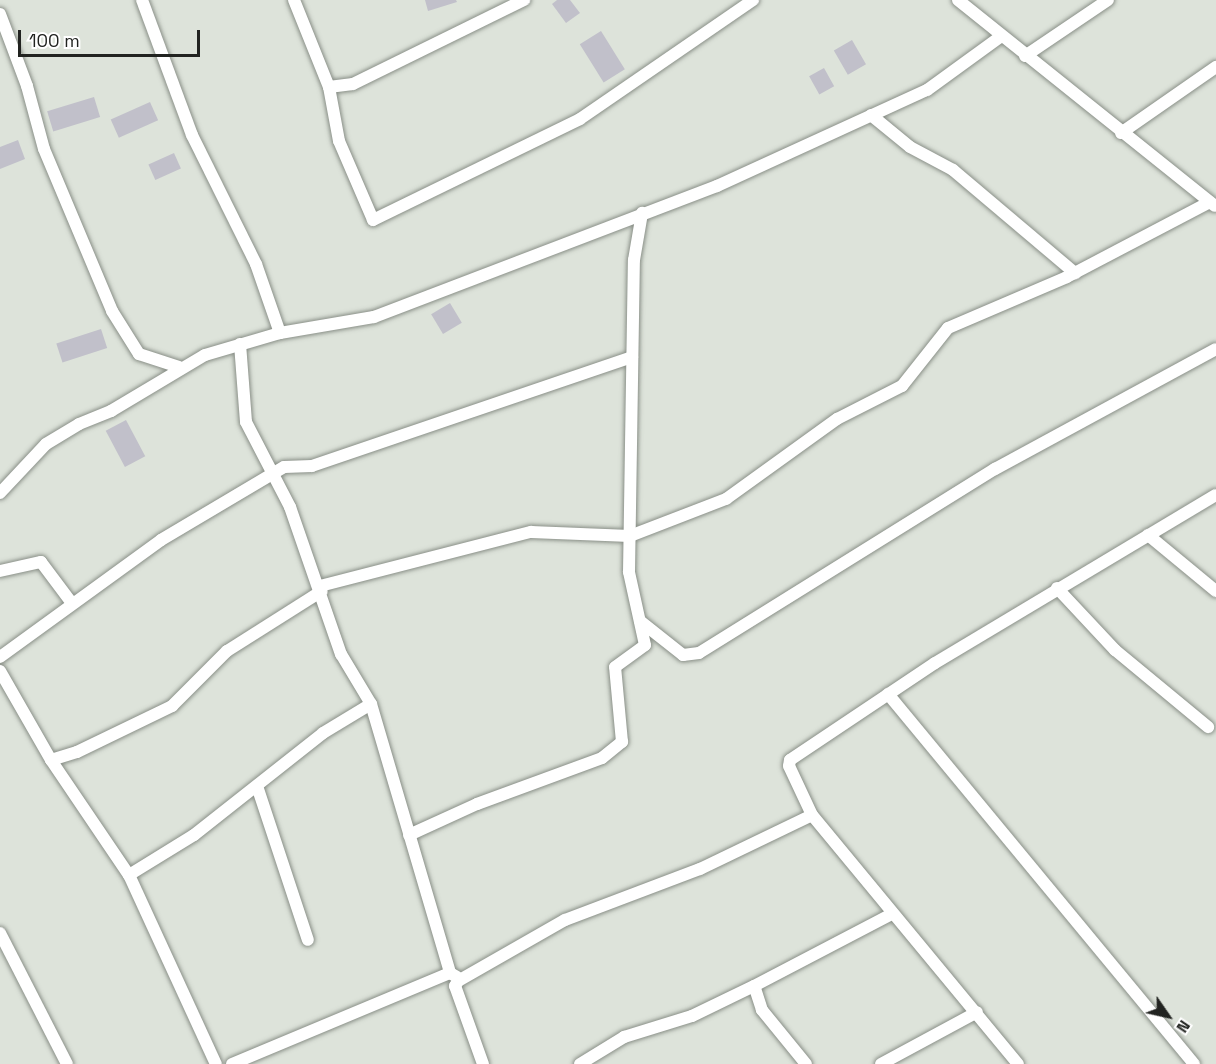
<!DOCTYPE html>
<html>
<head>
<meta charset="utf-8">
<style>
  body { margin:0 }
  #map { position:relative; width:1216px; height:1064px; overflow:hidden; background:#dde3da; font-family:"Space Grotesk",sans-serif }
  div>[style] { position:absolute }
  .building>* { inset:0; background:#c1c0ca; transform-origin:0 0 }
  .roads { filter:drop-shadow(0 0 2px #898f87) drop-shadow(0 0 2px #898f87) }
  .minor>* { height:12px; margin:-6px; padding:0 6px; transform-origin:6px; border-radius:6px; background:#fff }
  span { translate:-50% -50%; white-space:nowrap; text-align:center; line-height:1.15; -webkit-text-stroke:6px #fff; paint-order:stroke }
  .north { position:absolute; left:1138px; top:986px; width:60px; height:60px; -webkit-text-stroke:4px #fff; paint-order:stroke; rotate:124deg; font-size:16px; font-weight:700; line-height:24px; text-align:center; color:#212320 }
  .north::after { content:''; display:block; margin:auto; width:21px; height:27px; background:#212320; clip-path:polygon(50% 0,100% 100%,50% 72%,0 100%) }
  .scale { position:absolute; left:18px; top:30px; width:182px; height:27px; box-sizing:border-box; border:3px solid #212320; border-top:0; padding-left:8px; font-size:18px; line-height:21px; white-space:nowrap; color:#212320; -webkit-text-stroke:4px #fff; paint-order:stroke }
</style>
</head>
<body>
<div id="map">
  <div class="building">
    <i style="clip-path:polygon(425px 0,456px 0,457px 2px,428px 11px)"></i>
    <i style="clip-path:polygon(557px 0,570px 0,580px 13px,566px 23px,552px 4px)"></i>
    <i style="left:601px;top:31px;width:45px;height:25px;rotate:58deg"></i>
    <i style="left:852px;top:40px;width:28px;height:21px;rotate:60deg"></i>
    <i style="left:824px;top:68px;width:21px;height:17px;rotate:61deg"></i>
    <i style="left:94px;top:97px;width:21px;height:49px;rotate:73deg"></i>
    <i style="left:150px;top:102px;width:20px;height:43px;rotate:66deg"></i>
    <i style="clip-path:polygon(18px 140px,25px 159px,0 169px,0 147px)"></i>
    <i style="left:174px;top:153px;width:17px;height:28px;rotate:66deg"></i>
    <i style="left:450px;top:303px;width:23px;height:22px;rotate:59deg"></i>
    <i style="left:101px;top:329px;width:20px;height:47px;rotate:72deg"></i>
    <i style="left:126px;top:420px;width:41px;height:23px;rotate:62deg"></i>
  </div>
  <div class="roads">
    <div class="minor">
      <i style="left:294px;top:0;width:94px;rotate:68.1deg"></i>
      <i style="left:329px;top:87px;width:55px;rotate:79.5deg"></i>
      <i style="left:339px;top:141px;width:86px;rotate:66.7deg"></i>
      <i style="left:373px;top:220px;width:230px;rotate:-26deg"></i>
      <i style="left:580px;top:119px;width:210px;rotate:-34.5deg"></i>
      <i style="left:958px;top:0;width:329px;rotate:38.7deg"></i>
      <i style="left:0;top:14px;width:77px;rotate:69.4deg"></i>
      <i style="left:27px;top:86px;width:65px;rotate:74.9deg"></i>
      <i style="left:44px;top:149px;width:176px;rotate:67.2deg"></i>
      <i style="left:112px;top:311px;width:51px;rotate:57.9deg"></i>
      <i style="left:139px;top:354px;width:42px;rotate:18deg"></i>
      <i style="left:1025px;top:56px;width:100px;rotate:-34deg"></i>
      <i style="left:329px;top:87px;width:24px;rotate:-7deg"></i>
      <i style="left:353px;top:84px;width:191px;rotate:-26.2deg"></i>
      <i style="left:871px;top:115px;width:50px;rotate:39.4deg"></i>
      <i style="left:910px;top:147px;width:49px;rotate:28.1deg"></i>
      <i style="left:953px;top:170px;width:160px;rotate:40.2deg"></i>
      <i style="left:1121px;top:133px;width:116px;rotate:-34.8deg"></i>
      <i style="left:280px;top:333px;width:95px;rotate:-9.7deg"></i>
      <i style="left:374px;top:317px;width:367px;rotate:-20.9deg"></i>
      <i style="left:717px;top:186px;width:231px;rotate:-24.6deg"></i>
      <i style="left:927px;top:90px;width:90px;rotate:-36deg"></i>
      <i style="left:240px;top:344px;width:78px;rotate:85.6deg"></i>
      <i style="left:246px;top:422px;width:96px;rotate:62.6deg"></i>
      <i style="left:290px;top:507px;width:156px;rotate:70.9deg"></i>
      <i style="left:341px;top:654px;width:58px;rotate:59deg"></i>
      <i style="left:371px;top:704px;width:280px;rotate:73.6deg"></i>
      <i style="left:0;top:493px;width:67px;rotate:-46.8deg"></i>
      <i style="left:46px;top:444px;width:39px;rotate:-31deg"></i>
      <i style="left:79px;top:424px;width:35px;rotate:-22deg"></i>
      <i style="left:111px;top:411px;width:109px;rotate:-30.8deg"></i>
      <i style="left:205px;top:355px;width:78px;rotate:-16.3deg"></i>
      <i style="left:280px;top:333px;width:73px;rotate:-109.2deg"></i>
      <i style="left:256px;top:264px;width:144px;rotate:-116.4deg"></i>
      <i style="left:192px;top:135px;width:144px;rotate:-110.3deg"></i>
      <i style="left:1148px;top:535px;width:88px;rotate:39.5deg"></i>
      <i style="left:0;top:571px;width:42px;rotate:-12.4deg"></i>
      <i style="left:41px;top:562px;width:50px;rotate:53.1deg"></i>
      <i style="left:320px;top:586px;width:218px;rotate:-14.4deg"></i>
      <i style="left:531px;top:532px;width:99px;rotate:2.3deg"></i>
      <i style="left:630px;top:536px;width:103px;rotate:-21.1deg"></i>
      <i style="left:726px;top:499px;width:137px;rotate:-35.8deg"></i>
      <i style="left:837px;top:419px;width:73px;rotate:-26.9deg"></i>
      <i style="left:902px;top:386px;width:74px;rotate:-51.6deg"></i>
      <i style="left:948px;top:328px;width:129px;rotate:-23.2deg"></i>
      <i style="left:1067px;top:277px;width:161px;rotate:-27.7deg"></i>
      <i style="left:1057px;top:588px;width:85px;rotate:46.9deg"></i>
      <i style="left:1115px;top:650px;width:121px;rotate:39.6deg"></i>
      <i style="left:640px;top:621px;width:55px;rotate:38.3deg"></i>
      <i style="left:683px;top:655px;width:16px;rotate:-7deg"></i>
      <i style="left:699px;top:653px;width:349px;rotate:-31.9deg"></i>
      <i style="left:995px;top:469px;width:251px;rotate:-28.5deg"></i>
      <i style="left:0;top:657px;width:199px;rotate:-36deg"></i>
      <i style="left:161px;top:540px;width:143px;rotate:-30.7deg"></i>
      <i style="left:284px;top:467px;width:28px;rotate:-2deg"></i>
      <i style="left:312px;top:466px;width:338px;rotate:-18.8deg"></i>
      <i style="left:0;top:671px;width:103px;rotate:60.2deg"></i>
      <i style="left:51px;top:760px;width:27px;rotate:-17deg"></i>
      <i style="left:77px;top:752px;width:106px;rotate:-25.8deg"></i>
      <i style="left:172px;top:706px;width:78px;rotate:-45deg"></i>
      <i style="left:227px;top:651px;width:112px;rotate:-32.3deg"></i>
      <i style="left:888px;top:694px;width:480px;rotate:50.4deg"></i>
      <i style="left:51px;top:760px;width:139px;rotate:55.9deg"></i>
      <i style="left:129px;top:875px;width:76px;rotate:-31.6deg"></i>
      <i style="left:194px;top:835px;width:164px;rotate:-38.3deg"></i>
      <i style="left:323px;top:733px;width:56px;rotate:-31.1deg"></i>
      <i style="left:257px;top:786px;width:162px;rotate:71.7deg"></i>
      <i style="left:409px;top:835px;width:75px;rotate:-24.5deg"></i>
      <i style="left:477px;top:804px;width:133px;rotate:-20.2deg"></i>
      <i style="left:602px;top:758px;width:26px;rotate:-39deg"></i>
      <i style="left:622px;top:742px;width:75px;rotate:-95.3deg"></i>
      <i style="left:615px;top:667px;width:37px;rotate:-36deg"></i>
      <i style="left:645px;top:645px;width:75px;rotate:-102.4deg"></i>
      <i style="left:629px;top:572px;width:312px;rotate:-89.1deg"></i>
      <i style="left:634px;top:260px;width:48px;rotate:-80.3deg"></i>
      <i style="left:129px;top:875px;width:208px;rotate:65.3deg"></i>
      <i style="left:0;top:933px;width:147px;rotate:62.9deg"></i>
      <i style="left:232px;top:1064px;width:236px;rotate:-22.7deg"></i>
      <i style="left:450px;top:973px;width:8px;rotate:30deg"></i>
      <i style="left:483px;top:1064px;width:83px;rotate:-109.7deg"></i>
      <i style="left:455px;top:986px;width:6px;rotate:-59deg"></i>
      <i style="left:458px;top:981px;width:123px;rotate:-29.7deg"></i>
      <i style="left:565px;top:920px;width:144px;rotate:-20.7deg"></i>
      <i style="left:700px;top:869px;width:124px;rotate:-25.7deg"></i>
      <i style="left:580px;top:1064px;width:52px;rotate:-31.5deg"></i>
      <i style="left:624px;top:1037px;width:71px;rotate:-17.2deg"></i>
      <i style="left:692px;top:1016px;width:69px;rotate:-25.8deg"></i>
      <i style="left:806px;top:1064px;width:70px;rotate:-129.2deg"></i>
      <i style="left:762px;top:1010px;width:25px;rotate:-108deg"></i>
      <i style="left:754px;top:986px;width:156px;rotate:-27.6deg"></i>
      <i style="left:881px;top:1064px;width:109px;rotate:-28.4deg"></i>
      <i style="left:1018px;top:1064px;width:323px;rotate:-129.6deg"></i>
      <i style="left:812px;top:815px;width:54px;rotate:-115.1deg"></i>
      <i style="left:789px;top:766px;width:6px;rotate:-81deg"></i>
      <i style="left:790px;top:760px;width:174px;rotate:-33.8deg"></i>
      <i style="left:935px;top:663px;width:327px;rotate:-30.9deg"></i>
    </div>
  </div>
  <div class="north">N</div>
  <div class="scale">100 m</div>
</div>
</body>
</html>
